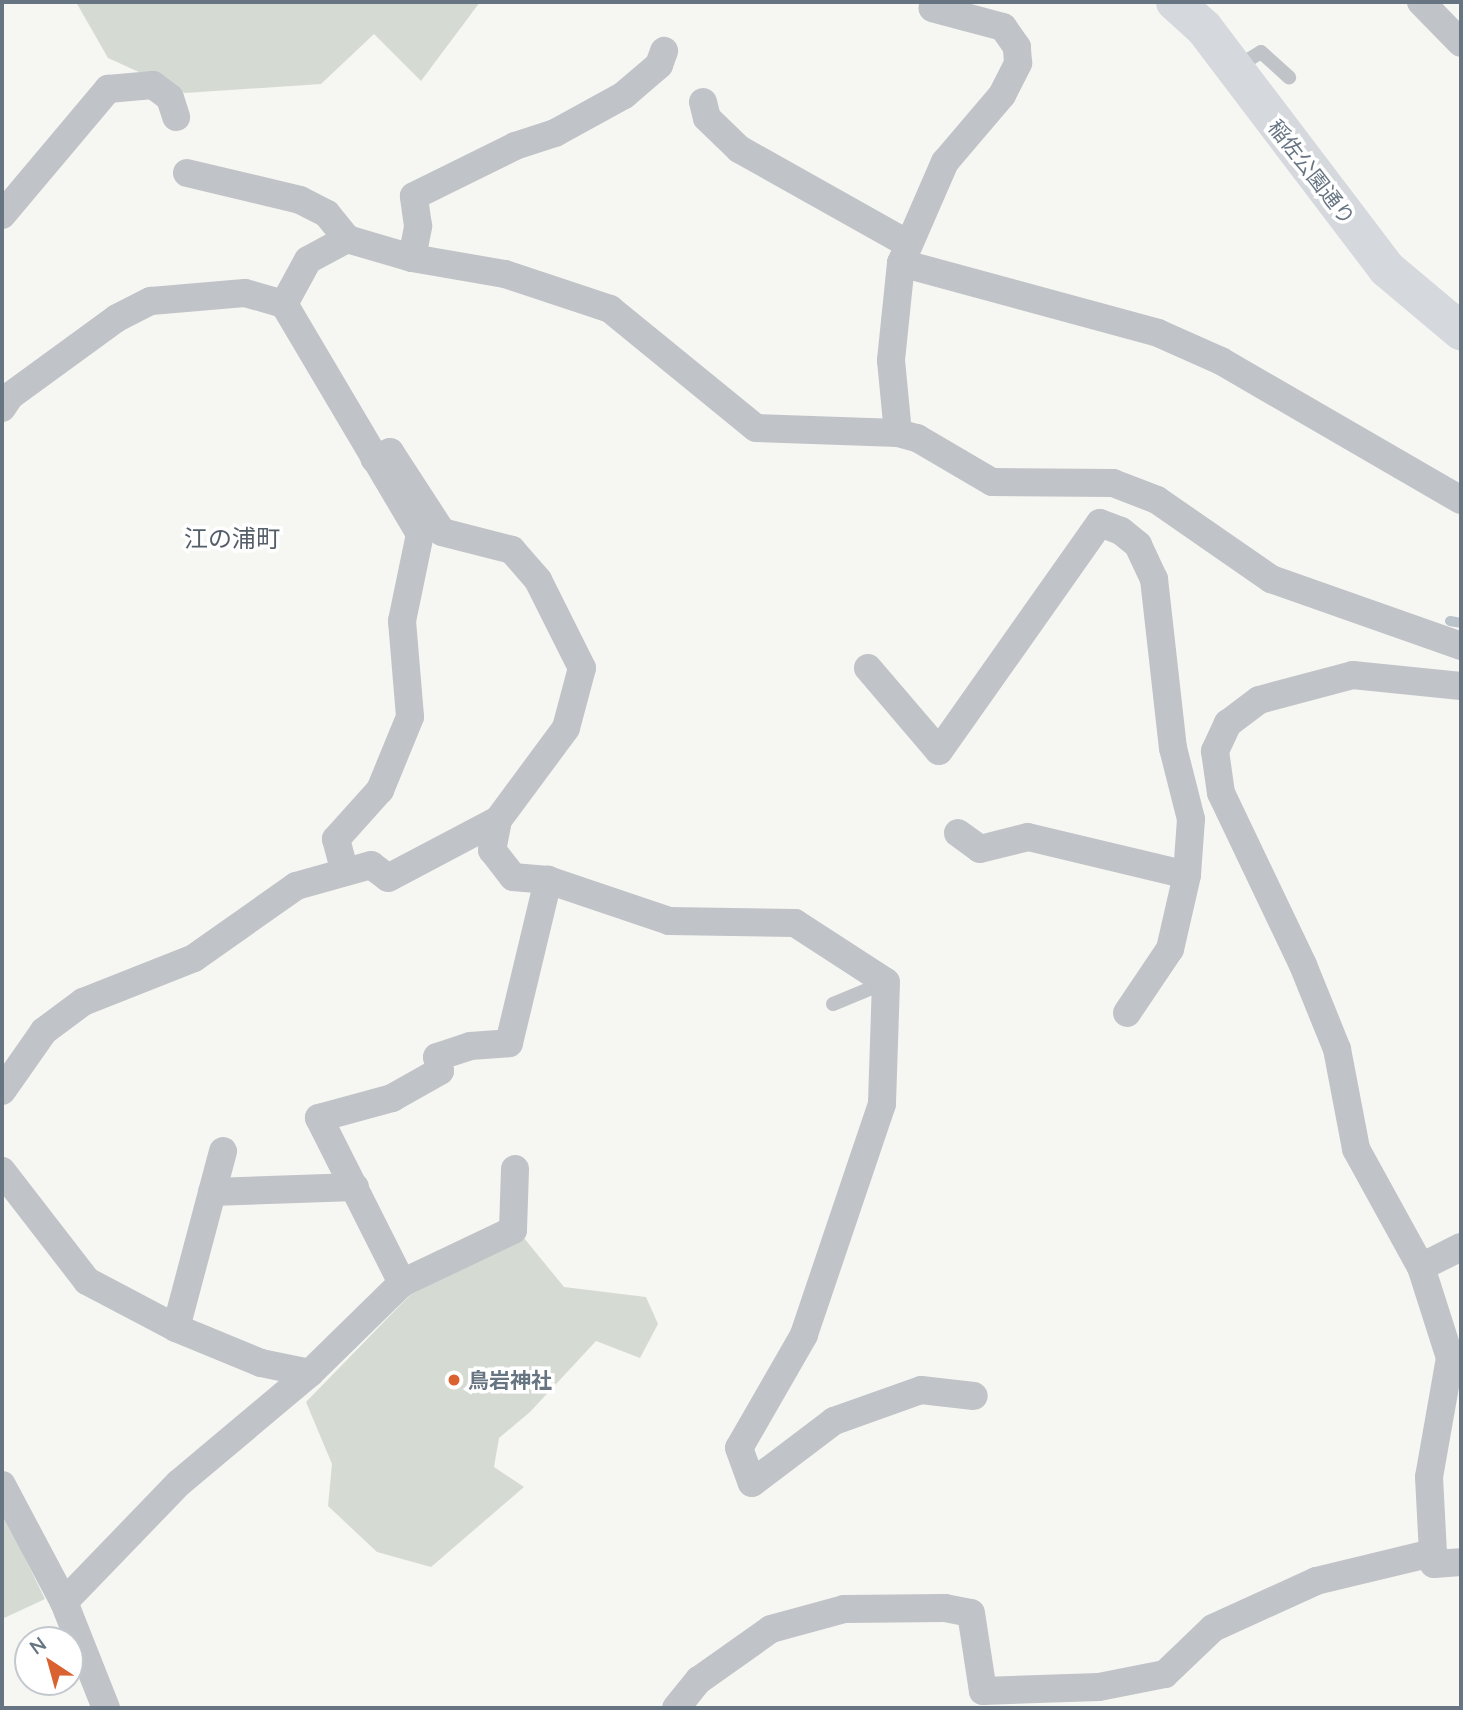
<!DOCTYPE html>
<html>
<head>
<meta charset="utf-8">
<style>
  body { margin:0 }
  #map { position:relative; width:1463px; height:1710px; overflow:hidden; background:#f6f6f3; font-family:Lato,"Noto Sans JP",sans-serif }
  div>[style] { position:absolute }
  .green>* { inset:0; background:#d5dbd3 }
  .stream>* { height:10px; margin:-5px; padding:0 5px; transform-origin:5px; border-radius:5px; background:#bac3c9 }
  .lane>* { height:14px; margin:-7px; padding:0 7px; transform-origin:7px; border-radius:7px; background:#c0c3c7 }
  .street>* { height:28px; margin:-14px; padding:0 14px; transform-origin:14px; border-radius:14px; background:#c0c3c7 }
  .secondary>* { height:38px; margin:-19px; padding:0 19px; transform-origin:19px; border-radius:19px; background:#d5d8dc }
  .dots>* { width:19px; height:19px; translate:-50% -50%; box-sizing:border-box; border:4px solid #fff; border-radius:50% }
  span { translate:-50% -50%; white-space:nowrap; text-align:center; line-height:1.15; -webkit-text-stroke:7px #fff; paint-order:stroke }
  .street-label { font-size:21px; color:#677583 }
  .poi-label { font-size:21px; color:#677583; font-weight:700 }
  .left { translate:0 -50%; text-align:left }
  .quarter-label { font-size:24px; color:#545e68 }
  .frame { position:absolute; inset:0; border:4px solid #677583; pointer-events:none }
  .north { position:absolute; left:14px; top:1626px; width:70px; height:70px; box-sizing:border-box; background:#fff; border:2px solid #c2c8cd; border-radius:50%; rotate:324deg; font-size:19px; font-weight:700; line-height:28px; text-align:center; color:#677583 }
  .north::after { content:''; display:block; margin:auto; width:24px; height:32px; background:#da6230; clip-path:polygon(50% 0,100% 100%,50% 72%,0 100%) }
</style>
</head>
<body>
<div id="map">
  <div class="green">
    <i style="clip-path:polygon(76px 2px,480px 2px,421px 81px,374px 34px,321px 84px,185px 93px,108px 58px)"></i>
    <i style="clip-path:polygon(524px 1238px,564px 1287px,646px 1297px,658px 1324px,640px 1358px,596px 1341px,530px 1412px,499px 1438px,494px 1467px,524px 1487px,431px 1567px,377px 1552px,328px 1506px,332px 1464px,306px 1402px,410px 1295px)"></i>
    <i style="clip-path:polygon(2px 1511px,45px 1599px,2px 1619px)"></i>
  </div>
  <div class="stream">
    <i style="left:1450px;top:621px;width:11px;rotate:10deg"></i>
  </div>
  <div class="lane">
    <i style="left:1237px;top:67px;width:28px;rotate:-32deg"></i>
    <i style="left:1261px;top:52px;width:38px;rotate:42deg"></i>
    <i style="left:833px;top:1004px;width:57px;rotate:-22.5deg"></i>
  </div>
  <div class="street">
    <i style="left:1421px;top:2px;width:57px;rotate:45.7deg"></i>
    <i style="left:703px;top:102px;width:16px;rotate:76deg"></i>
    <i style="left:707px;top:118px;width:45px;rotate:44.1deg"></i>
    <i style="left:739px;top:149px;width:194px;rotate:29.3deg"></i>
    <i style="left:187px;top:173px;width:116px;rotate:13.4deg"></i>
    <i style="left:300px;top:200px;width:30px;rotate:27deg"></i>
    <i style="left:327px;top:214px;width:32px;rotate:51deg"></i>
    <i style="left:347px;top:239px;width:68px;rotate:16.3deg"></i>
    <i style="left:412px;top:258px;width:94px;rotate:9.8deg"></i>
    <i style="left:505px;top:274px;width:111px;rotate:18.4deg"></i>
    <i style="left:610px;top:309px;width:188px;rotate:39.2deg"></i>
    <i style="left:756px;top:428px;width:142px;rotate:2deg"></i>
    <i style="left:898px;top:433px;width:20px;rotate:15deg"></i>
    <i style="left:917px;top:438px;width:87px;rotate:30.4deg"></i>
    <i style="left:992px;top:482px;width:121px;rotate:0.5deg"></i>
    <i style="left:1113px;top:483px;width:47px;rotate:21.1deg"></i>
    <i style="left:1157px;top:500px;width:139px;rotate:34.7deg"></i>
    <i style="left:1271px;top:579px;width:201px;rotate:19.4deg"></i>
    <i style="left:2px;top:215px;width:165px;rotate:-49.9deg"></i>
    <i style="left:108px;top:89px;width:45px;rotate:-5.1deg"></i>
    <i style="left:153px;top:85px;width:21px;rotate:37deg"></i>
    <i style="left:170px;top:98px;width:20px;rotate:72deg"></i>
    <i style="left:412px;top:258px;width:33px;rotate:-79deg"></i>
    <i style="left:418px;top:226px;width:30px;rotate:-98deg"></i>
    <i style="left:414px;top:196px;width:113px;rotate:-26.3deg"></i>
    <i style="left:515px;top:146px;width:42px;rotate:-18deg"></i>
    <i style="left:555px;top:133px;width:79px;rotate:-28.8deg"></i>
    <i style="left:624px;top:95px;width:46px;rotate:-40.6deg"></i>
    <i style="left:659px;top:65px;width:15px;rotate:-70deg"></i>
    <i style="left:901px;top:263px;width:266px;rotate:15.2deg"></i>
    <i style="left:1158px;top:333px;width:69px;rotate:24deg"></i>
    <i style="left:1221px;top:361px;width:277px;rotate:30.1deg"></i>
    <i style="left:284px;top:304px;width:267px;rotate:59.4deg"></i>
    <i style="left:420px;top:534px;width:89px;rotate:101.7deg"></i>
    <i style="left:402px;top:621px;width:96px;rotate:85.2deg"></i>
    <i style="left:410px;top:717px;width:79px;rotate:112.3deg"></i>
    <i style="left:380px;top:790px;width:66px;rotate:131.9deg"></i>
    <i style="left:336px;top:839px;width:34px;rotate:75deg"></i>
    <i style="left:2px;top:408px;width:14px;rotate:-56deg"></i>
    <i style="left:10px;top:396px;width:132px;rotate:-36.1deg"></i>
    <i style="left:117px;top:318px;width:38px;rotate:-27deg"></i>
    <i style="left:151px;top:301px;width:94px;rotate:-4.9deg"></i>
    <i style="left:245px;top:293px;width:41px;rotate:15.8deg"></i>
    <i style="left:284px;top:304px;width:50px;rotate:-61.4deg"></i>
    <i style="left:308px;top:260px;width:44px;rotate:-28.3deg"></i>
    <i style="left:898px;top:433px;width:73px;rotate:-95.5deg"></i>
    <i style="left:891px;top:360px;width:98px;rotate:-84.1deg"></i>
    <i style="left:901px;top:263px;width:110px;rotate:-66.5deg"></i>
    <i style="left:945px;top:162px;width:88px;rotate:-49.6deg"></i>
    <i style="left:1002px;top:95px;width:36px;rotate:-63deg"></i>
    <i style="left:1018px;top:63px;width:16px;rotate:-94deg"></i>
    <i style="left:1017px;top:47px;width:24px;rotate:-125deg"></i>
    <i style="left:1003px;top:27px;width:73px;rotate:-165deg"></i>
    <i style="left:868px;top:668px;width:109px;rotate:49.5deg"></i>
    <i style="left:939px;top:751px;width:279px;rotate:-54.8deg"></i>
    <i style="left:1100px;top:523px;width:22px;rotate:21deg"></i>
    <i style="left:1121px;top:531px;width:22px;rotate:39deg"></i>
    <i style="left:1138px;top:545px;width:38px;rotate:65deg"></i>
    <i style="left:1154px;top:579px;width:170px;rotate:83.6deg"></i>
    <i style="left:1173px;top:748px;width:73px;rotate:75.8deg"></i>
    <i style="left:1191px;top:819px;width:56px;rotate:94.1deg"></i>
    <i style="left:1187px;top:875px;width:76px;rotate:102.9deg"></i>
    <i style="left:1170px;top:949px;width:77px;rotate:123.9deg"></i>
    <i style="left:1461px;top:686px;width:109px;rotate:-174.2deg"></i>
    <i style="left:1353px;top:675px;width:97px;rotate:165.1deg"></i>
    <i style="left:1259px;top:700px;width:39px;rotate:143deg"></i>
    <i style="left:1228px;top:723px;width:31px;rotate:115deg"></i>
    <i style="left:1215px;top:751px;width:42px;rotate:81.9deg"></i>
    <i style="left:1221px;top:793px;width:191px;rotate:64.5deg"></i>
    <i style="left:1303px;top:965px;width:91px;rotate:68deg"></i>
    <i style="left:1337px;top:1049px;width:102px;rotate:79.2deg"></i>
    <i style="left:1356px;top:1149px;width:135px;rotate:61.2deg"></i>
    <i style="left:1421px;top:1267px;width:96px;rotate:72.3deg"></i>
    <i style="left:1450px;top:1358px;width:121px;rotate:100deg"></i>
    <i style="left:1429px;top:1477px;width:76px;rotate:87deg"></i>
    <i style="left:1433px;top:1553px;width:11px;rotate:85deg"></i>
    <i style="left:1434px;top:1564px;width:27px;rotate:-4deg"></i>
    <i style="left:498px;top:820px;width:31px;rotate:101deg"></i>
    <i style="left:492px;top:850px;width:34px;rotate:52deg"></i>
    <i style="left:513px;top:877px;width:35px;rotate:5deg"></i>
    <i style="left:548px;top:880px;width:128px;rotate:18.7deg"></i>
    <i style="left:669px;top:921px;width:126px;rotate:0.9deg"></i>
    <i style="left:795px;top:923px;width:108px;rotate:33deg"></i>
    <i style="left:886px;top:982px;width:122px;rotate:91.9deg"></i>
    <i style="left:882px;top:1104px;width:244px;rotate:108.7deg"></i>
    <i style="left:804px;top:1335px;width:130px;rotate:119.9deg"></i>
    <i style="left:739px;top:1448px;width:37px;rotate:70deg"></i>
    <i style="left:752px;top:1483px;width:103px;rotate:-37.1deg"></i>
    <i style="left:834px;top:1421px;width:92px;rotate:-19.6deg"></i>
    <i style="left:921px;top:1390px;width:53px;rotate:6.5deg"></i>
    <i style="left:958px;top:833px;width:27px;rotate:36deg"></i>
    <i style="left:980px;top:849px;width:49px;rotate:-14deg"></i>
    <i style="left:1028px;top:837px;width:163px;rotate:13.4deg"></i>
    <i style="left:2px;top:1091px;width:73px;rotate:-55deg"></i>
    <i style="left:44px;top:1031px;width:49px;rotate:-36.6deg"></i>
    <i style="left:83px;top:1002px;width:119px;rotate:-21.6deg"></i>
    <i style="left:194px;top:958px;width:125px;rotate:-35.2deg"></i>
    <i style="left:296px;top:886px;width:78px;rotate:-15.6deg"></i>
    <i style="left:371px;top:865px;width:21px;rotate:37deg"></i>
    <i style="left:388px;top:878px;width:124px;rotate:-27.8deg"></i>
    <i style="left:498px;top:820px;width:114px;rotate:-53.5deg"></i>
    <i style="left:566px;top:728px;width:62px;rotate:-75.1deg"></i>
    <i style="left:582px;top:668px;width:98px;rotate:-116.6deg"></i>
    <i style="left:538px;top:580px;width:40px;rotate:-131deg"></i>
    <i style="left:512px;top:550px;width:72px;rotate:-165.6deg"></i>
    <i style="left:442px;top:532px;width:95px;rotate:-123deg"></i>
    <i style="left:390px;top:452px;width:17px;rotate:155deg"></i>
    <i style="left:2px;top:1171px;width:139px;rotate:52.3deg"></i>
    <i style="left:87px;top:1281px;width:101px;rotate:27.8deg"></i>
    <i style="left:176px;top:1328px;width:92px;rotate:22.4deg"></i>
    <i style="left:261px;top:1363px;width:50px;rotate:11.5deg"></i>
    <i style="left:212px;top:1192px;width:143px;rotate:-2deg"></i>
    <i style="left:1421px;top:1267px;width:45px;rotate:-26.6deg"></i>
    <i style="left:402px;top:1283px;width:185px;rotate:-116.7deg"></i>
    <i style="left:319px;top:1118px;width:76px;rotate:-15.3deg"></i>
    <i style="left:392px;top:1098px;width:55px;rotate:-29.4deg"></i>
    <i style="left:440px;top:1071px;width:14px;rotate:-102deg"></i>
    <i style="left:437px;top:1057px;width:35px;rotate:-18deg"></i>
    <i style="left:470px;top:1046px;width:39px;rotate:-4deg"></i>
    <i style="left:509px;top:1043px;width:168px;rotate:-76.5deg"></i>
    <i style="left:176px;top:1328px;width:183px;rotate:-75.1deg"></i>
    <i style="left:2px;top:1485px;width:132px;rotate:62.1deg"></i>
    <i style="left:64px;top:1602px;width:114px;rotate:68.4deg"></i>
    <i style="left:64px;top:1602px;width:165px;rotate:-46deg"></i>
    <i style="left:179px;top:1483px;width:171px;rotate:-40deg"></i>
    <i style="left:310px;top:1373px;width:129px;rotate:-44.4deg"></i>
    <i style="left:402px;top:1283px;width:123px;rotate:-25.5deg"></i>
    <i style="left:513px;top:1230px;width:61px;rotate:-88.1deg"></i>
    <i style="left:676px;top:1708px;width:36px;rotate:-51deg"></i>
    <i style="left:699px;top:1680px;width:88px;rotate:-35.3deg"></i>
    <i style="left:771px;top:1629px;width:76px;rotate:-15.3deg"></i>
    <i style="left:844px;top:1609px;width:101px;rotate:-0.6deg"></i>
    <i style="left:945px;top:1608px;width:26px;rotate:11deg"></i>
    <i style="left:971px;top:1613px;width:79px;rotate:81.3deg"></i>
    <i style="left:983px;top:1691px;width:116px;rotate:-2deg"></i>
    <i style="left:1099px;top:1687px;width:67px;rotate:-11.1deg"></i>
    <i style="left:1165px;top:1674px;width:66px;rotate:-43.8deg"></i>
    <i style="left:1213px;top:1628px;width:113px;rotate:-24.5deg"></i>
    <i style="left:1316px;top:1581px;width:120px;rotate:-13.5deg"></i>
  </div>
  <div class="secondary">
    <i style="left:1175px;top:2px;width:39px;rotate:42deg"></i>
    <i style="left:1204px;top:28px;width:303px;rotate:52.8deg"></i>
    <i style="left:1387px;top:269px;width:97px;rotate:40deg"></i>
  </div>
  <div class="dots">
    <i style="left:454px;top:1380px;background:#da6230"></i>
  </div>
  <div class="street-label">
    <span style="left:1312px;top:172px;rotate:52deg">稲佐公園通り</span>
  </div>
  <div class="poi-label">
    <span class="left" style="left:468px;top:1380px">鳥岩神社</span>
  </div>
  <div class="quarter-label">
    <span style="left:232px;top:538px">江の浦町</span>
  </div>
  <div class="frame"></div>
  <div class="north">N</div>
</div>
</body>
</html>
